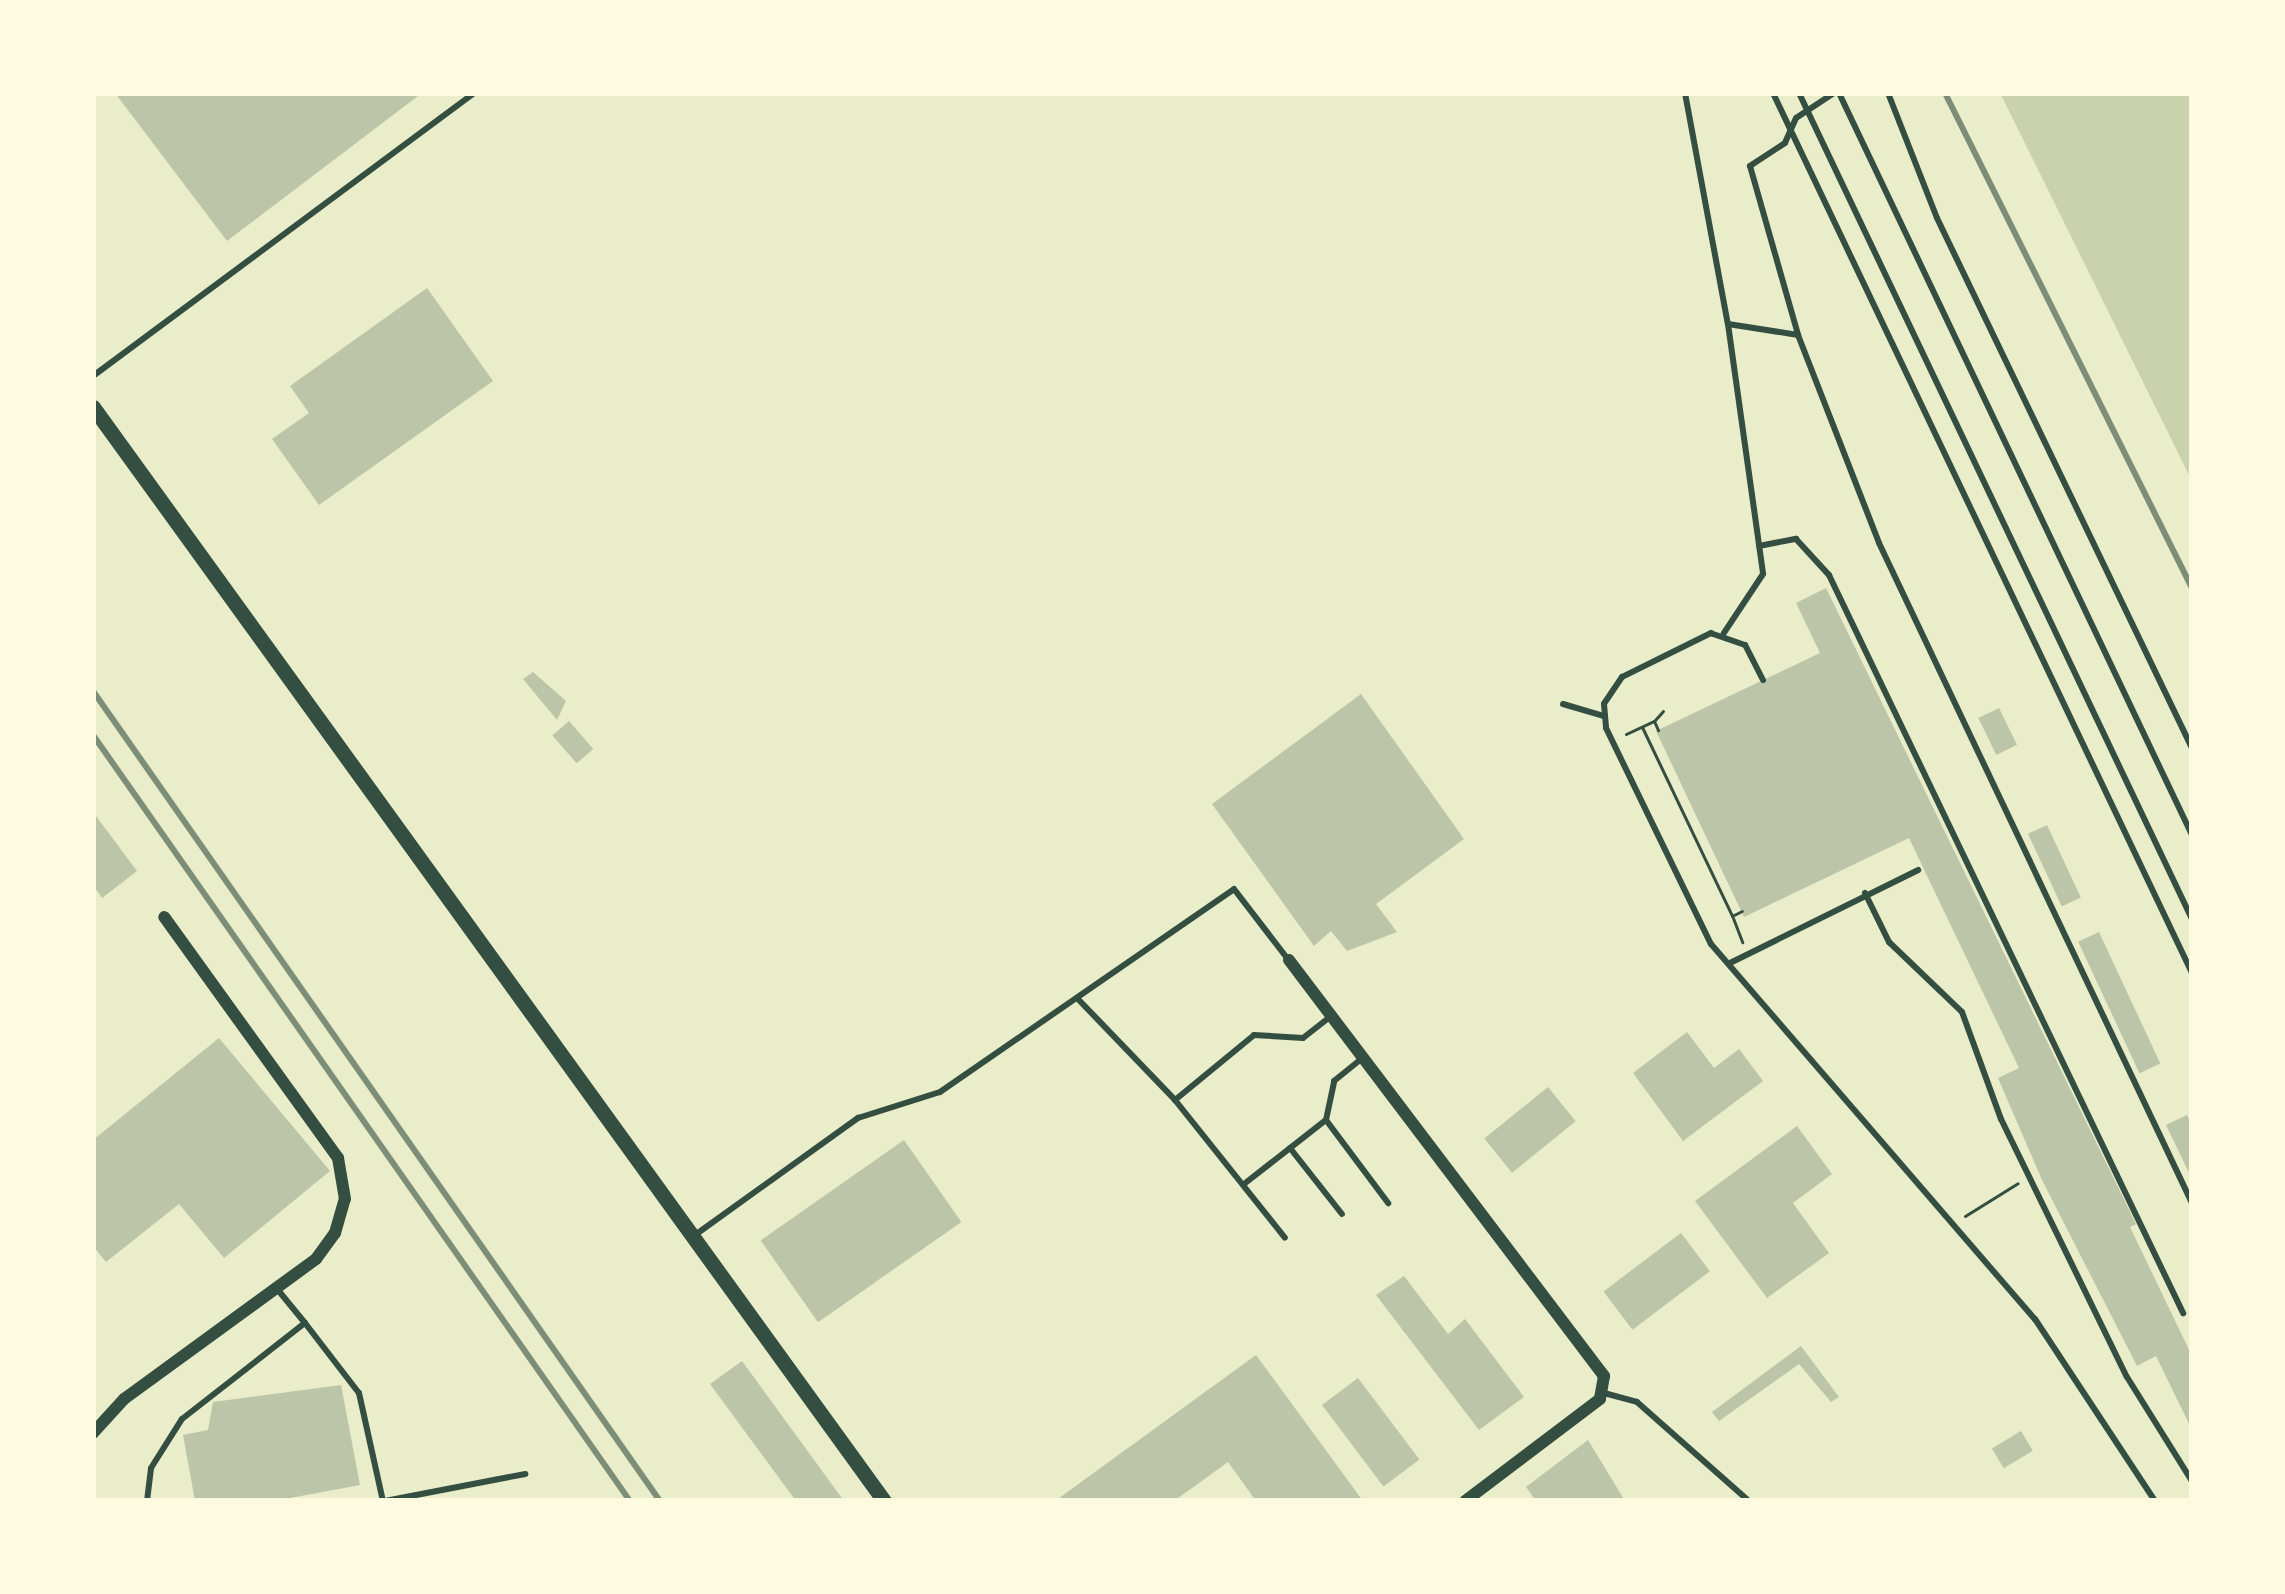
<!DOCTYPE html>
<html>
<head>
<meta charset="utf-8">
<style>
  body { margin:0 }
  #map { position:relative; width:2285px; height:1594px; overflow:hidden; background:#e9edc9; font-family:"PT Serif",serif }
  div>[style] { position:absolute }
  .green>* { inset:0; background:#cad2ad }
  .building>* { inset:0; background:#bcc5a7; transform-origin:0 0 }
  .path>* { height:3px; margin:-1.5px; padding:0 1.5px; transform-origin:1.5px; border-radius:1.5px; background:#344e41 }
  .service>* { height:6px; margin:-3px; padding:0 3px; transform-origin:3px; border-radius:3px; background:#344e41 }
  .minor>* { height:12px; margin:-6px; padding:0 6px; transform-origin:6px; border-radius:6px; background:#344e41 }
  .tertiary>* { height:15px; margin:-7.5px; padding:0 7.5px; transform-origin:7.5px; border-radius:7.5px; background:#344e41 }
  .rail>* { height:6px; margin:-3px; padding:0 3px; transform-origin:3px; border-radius:3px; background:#7c8e77 }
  span { translate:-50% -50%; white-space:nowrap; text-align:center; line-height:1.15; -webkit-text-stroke:9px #fefae0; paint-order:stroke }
  .frame { position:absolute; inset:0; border:96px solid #fefae0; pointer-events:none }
</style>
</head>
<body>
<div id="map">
  <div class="green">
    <i style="clip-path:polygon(2000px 93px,2192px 93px,2192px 481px,2005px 103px)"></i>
  </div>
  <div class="building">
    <i style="clip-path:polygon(115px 93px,422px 93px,227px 241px)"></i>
    <i style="clip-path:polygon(427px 288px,493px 381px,319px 505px,272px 439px,309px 413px,290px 386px)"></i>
    <i style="clip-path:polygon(1826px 588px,2136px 1224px,2130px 1227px,2192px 1356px,2192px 1430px,2156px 1356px,2137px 1366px,2042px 1180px,1998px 1078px,2019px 1068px,1909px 838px,1744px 917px,1656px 731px,1820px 653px,1796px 603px)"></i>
    <i style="clip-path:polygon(533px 672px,566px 701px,557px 720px,523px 679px)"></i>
    <i style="clip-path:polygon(1361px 694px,1464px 839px,1376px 904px,1397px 932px,1347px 951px,1331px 931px,1314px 946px,1212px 804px)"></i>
    <i style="left:1999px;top:708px;width:41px;height:23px;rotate:64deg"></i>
    <i style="left:569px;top:721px;width:37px;height:22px;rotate:49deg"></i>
    <i style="clip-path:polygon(93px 812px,137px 871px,102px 898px,93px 885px)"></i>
    <i style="left:2047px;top:825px;width:80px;height:21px;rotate:65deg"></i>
    <i style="left:2099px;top:932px;width:145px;height:23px;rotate:65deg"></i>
    <i style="clip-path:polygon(1687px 1032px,1714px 1068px,1739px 1049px,1763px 1081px,1683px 1141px,1633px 1073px)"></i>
    <i style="clip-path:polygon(219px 1038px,330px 1171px,224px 1258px,179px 1204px,106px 1262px,93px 1246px,93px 1140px)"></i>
    <i style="left:1548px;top:1087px;width:44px;height:82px;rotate:51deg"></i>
    <i style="clip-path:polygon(2187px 1115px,2192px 1126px,2192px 1179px,2166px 1125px)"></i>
    <i style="clip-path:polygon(1797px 1126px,1832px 1174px,1793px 1203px,1829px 1253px,1767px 1298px,1695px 1201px)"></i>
    <i style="left:904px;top:1140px;width:100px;height:175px;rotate:55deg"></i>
    <i style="left:1681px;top:1233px;width:48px;height:97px;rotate:53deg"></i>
    <i style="clip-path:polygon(1404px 1276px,1448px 1334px,1465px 1319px,1524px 1397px,1479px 1430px,1376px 1295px)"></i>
    <i style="clip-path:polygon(1801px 1346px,1839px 1397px,1831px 1402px,1799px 1364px,1719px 1421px,1712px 1412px)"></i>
    <i style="clip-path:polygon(1256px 1355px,1363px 1501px,1256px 1501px,1228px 1462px,1174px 1501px,1055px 1501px)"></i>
    <i style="clip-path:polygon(742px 1361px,844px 1501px,796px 1501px,710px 1384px)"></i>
    <i style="left:1358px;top:1378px;width:102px;height:45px;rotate:53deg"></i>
    <i style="clip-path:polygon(341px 1385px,360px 1485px,274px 1501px,195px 1501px,183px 1435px,208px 1430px,213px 1402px)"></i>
    <i style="left:2021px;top:1431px;width:23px;height:34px;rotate:59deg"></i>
    <i style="clip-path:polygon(1588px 1440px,1625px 1501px,1536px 1501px,1526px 1487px)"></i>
  </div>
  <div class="path">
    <i style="left:1655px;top:720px;width:12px;rotate:-48deg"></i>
    <i style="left:1642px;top:727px;width:209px;rotate:64.5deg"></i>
    <i style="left:1732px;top:916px;width:11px;rotate:-27deg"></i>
    <i style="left:1626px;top:734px;width:31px;rotate:-25deg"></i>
    <i style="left:1654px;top:721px;width:10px;rotate:66deg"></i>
    <i style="left:1733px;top:918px;width:26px;rotate:69deg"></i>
    <i style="left:1965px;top:1216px;width:62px;rotate:-31.9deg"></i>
  </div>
  <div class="service">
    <i style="left:1685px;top:93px;width:235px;rotate:79.5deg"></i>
    <i style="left:1728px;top:324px;width:252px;rotate:82deg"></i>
    <i style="left:1763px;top:574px;width:71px;rotate:123.5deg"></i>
    <i style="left:1773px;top:93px;width:975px;rotate:64.54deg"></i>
    <i style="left:1799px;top:93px;width:915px;rotate:64.56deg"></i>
    <i style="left:1834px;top:93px;width:45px;rotate:146.7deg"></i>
    <i style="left:1796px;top:118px;width:27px;rotate:114deg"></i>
    <i style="left:1785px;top:143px;width:42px;rotate:146.7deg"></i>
    <i style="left:1750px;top:166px;width:176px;rotate:74.1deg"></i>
    <i style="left:1798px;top:335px;width:223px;rotate:68.7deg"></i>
    <i style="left:1879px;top:543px;width:730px;rotate:64.63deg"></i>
    <i style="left:1839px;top:93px;width:822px;rotate:64.56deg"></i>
    <i style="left:1888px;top:93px;width:134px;rotate:68.6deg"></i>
    <i style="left:1937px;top:218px;width:588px;rotate:64.31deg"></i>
    <i style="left:1728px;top:324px;width:71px;rotate:8.9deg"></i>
    <i style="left:93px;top:376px;width:475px;rotate:-36.6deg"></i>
    <i style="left:1759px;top:546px;width:38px;rotate:-11deg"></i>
    <i style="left:1796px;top:539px;width:49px;rotate:47.5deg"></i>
    <i style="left:1829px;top:575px;width:819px;rotate:64.37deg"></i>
    <i style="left:1763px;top:680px;width:39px;rotate:-117deg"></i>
    <i style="left:1745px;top:645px;width:36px;rotate:-161deg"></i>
    <i style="left:1711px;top:633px;width:99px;rotate:153.7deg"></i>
    <i style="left:1622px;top:677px;width:32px;rotate:124deg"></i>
    <i style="left:1604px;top:704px;width:24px;rotate:85deg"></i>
    <i style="left:1606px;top:728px;width:240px;rotate:64.1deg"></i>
    <i style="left:1711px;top:944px;width:496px;rotate:49.2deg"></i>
    <i style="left:2035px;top:1319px;width:218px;rotate:56.6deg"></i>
    <i style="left:1563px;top:704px;width:43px;rotate:16.3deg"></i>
    <i style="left:1865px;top:893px;width:55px;rotate:63.9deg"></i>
    <i style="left:1889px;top:942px;width:101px;rotate:43.8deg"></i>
    <i style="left:1962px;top:1012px;width:114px;rotate:70deg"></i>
    <i style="left:2001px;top:1119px;width:287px;rotate:64deg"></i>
    <i style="left:2127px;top:1377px;width:123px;rotate:58deg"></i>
    <i style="left:1730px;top:963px;width:210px;rotate:-26.3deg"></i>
    <i style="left:1077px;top:998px;width:141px;rotate:46.1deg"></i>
    <i style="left:1175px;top:1100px;width:176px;rotate:51.4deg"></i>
    <i style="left:1175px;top:1100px;width:102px;rotate:-39.4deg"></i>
    <i style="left:1254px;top:1035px;width:49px;rotate:3.5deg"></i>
    <i style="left:1303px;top:1038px;width:37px;rotate:-38deg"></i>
    <i style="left:1326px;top:1120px;width:40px;rotate:-78deg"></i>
    <i style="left:1334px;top:1081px;width:35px;rotate:-39deg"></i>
    <i style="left:1290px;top:1148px;width:84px;rotate:51.8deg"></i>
    <i style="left:1244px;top:1184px;width:104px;rotate:-38deg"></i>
    <i style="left:1326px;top:1120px;width:104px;rotate:53.2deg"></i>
    <i style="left:695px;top:1235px;width:201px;rotate:-35.7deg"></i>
    <i style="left:858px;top:1118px;width:86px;rotate:-17.6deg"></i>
    <i style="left:940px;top:1092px;width:357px;rotate:-34.6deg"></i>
    <i style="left:1234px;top:889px;width:87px;rotate:52.5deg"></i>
    <i style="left:305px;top:1323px;width:88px;rotate:52.4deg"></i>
    <i style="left:359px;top:1393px;width:111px;rotate:77.5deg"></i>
    <i style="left:1604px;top:1393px;width:34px;rotate:15deg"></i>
    <i style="left:1637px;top:1402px;width:149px;rotate:41.5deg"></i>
    <i style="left:147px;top:1501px;width:33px;rotate:-83deg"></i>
    <i style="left:151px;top:1468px;width:58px;rotate:-57.7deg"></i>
    <i style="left:182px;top:1419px;width:156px;rotate:-38deg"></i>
    <i style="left:305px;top:1323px;width:43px;rotate:-129.3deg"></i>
    <i style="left:385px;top:1501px;width:143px;rotate:-10.9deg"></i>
  </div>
  <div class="minor">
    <i style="left:1289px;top:960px;width:522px;rotate:52.87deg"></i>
    <i style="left:1604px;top:1376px;width:23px;rotate:100deg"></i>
    <i style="left:1600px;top:1399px;width:169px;rotate:142.9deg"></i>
    <i style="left:93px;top:1433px;width:46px;rotate:-47.6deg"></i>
    <i style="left:124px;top:1399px;width:238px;rotate:-36.1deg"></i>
    <i style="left:316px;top:1259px;width:32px;rotate:-54deg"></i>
    <i style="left:335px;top:1233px;width:35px;rotate:-74deg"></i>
    <i style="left:345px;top:1199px;width:42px;rotate:-99.7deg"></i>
    <i style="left:338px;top:1158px;width:297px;rotate:-125.8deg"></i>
  </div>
  <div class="tertiary">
    <i style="left:93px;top:407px;width:1350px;rotate:54.13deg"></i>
  </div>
  <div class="rail">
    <i style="left:1945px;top:93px;width:553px;rotate:63.48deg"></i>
    <i style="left:93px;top:691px;width:989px;rotate:55.01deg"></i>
    <i style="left:93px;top:735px;width:935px;rotate:54.97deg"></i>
  </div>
  <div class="frame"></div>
</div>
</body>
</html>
